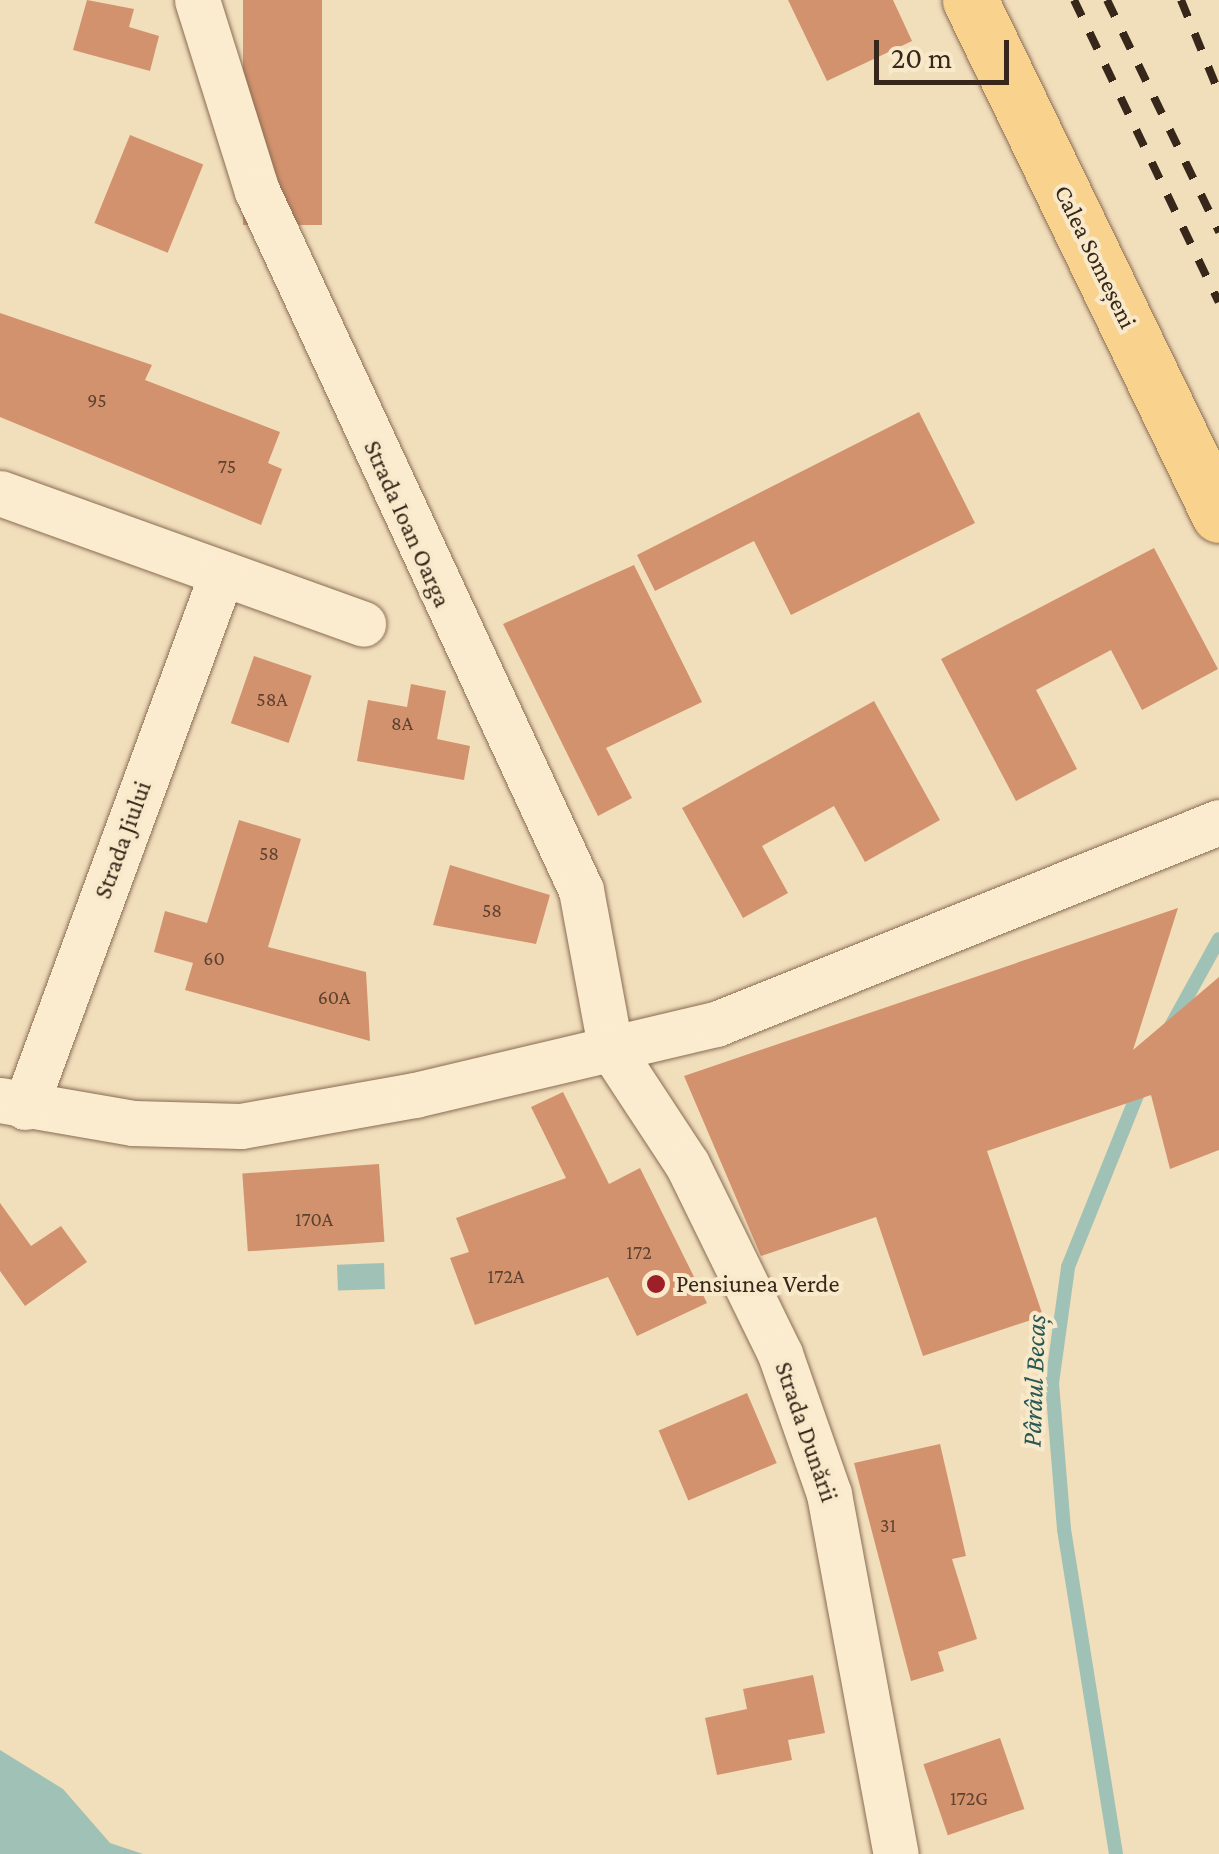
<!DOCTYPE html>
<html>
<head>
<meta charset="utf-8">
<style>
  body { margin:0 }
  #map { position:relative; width:1219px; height:1854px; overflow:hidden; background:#f1debb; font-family:"Crimson Pro",serif }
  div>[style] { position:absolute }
  .water>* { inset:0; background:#a0c1b6; transform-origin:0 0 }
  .stream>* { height:14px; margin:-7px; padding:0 7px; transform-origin:7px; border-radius:7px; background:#a0c1b6 }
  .building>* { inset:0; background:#d3926e; transform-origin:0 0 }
  .roads { filter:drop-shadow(0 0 2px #896d54) drop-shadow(0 0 2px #896d54) }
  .minor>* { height:45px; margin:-22.5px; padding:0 22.5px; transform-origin:22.5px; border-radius:22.5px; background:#fceccf }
  .major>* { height:55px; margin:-27.5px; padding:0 27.5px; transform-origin:27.5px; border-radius:27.5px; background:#f9d28e }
  .rail>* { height:8px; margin-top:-4px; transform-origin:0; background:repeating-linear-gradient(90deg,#37271a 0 18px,transparent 0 36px) }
  .dots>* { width:28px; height:28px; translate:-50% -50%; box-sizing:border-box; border:5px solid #f8e9cb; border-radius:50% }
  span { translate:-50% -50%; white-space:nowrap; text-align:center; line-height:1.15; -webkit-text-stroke:8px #f8e9cb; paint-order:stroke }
  .number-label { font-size:20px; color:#5e422f }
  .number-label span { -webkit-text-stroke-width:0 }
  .street-label { font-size:25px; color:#37271a }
  .poi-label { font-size:25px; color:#37271a }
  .left { translate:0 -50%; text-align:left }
  .water-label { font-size:28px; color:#285853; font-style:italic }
  .scale { position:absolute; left:874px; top:40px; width:135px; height:45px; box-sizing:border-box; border:5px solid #37271a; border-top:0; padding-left:12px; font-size:30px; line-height:35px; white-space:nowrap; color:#37271a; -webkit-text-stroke:8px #f8e9cb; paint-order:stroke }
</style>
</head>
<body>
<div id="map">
  <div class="water">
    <i style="left:384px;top:1263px;width:26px;height:47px;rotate:88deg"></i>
    <i style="clip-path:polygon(0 1750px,63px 1789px,110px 1843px,143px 1854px,0 1854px)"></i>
  </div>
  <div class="stream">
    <i style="left:1171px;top:1026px;width:99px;rotate:-61.1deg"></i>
    <i style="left:1116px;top:1854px;width:329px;rotate:-99.1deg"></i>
    <i style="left:1064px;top:1529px;width:146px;rotate:-94.7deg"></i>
    <i style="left:1052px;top:1383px;width:117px;rotate:-82.1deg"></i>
    <i style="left:1068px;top:1267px;width:196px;rotate:-68.1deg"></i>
  </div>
  <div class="building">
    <i style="clip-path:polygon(87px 0,134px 9px,129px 27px,159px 36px,150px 71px,73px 50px)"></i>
    <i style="left:243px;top:0;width:79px;height:225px"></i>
    <i style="clip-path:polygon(788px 0,893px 0,912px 41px,827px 81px)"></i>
    <i style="left:130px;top:135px;width:79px;height:95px;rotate:22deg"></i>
    <i style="clip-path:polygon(0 313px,152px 365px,145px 380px,280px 432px,268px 463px,282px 469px,261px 525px,0 417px)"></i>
    <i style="clip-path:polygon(919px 412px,975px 523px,791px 615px,754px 541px,655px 591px,637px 555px)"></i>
    <i style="clip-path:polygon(1154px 548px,1218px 669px,1142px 710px,1111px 650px,1036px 690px,1077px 769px,1016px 801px,941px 659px)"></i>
    <i style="clip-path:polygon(634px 565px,702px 702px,606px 748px,632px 798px,598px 816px,503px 624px)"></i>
    <i style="left:254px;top:656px;width:61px;height:71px;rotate:19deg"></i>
    <i style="clip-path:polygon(411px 684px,446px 691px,437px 739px,470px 746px,464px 780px,357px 761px,368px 700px,407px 707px)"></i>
    <i style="clip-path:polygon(874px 701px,940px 820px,865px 862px,834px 806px,762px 846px,788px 893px,743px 918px,682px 808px)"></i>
    <i style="clip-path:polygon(239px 820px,301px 839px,268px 947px,366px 972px,370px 1041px,185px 990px,193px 963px,154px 952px,165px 911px,207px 923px)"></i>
    <i style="clip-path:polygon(450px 865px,550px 895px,536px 944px,433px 925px)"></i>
    <i style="clip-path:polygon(1178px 908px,1133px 1050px,1219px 977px,1219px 1150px,1170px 1169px,1151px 1095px,987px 1151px,1043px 1316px,923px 1356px,876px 1217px,761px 1256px,684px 1076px)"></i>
    <i style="clip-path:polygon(563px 1092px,609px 1184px,640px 1168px,707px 1303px,637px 1336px,608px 1277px,475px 1325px,450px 1258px,469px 1252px,456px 1218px,566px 1178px,531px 1107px)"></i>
    <i style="left:379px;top:1164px;width:78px;height:137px;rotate:86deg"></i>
    <i style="clip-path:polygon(0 1203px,31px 1246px,61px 1226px,87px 1262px,25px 1306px,0 1271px)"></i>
    <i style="left:747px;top:1393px;width:76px;height:96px;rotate:67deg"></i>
    <i style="clip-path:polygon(940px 1444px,966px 1556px,952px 1559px,977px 1639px,938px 1652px,944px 1671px,911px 1681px,854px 1463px)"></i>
    <i style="clip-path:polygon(813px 1675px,825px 1733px,788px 1740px,792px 1760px,717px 1775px,705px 1718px,747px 1709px,743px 1689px)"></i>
    <i style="left:1000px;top:1738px;width:75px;height:81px;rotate:71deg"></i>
  </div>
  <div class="roads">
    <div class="minor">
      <i style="left:197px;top:0;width:200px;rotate:72.6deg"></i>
      <i style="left:257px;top:191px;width:770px;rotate:65.13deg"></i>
      <i style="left:581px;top:890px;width:160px;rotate:79.5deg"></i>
      <i style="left:610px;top:1047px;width:140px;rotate:56.7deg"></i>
      <i style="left:687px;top:1164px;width:212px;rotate:63.9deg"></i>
      <i style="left:780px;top:1354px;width:148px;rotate:70.7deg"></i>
      <i style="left:829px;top:1494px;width:366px;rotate:79.5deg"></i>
      <i style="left:0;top:493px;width:386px;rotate:19.8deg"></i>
      <i style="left:0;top:1100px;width:135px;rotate:9.8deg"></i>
      <i style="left:133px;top:1123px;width:108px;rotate:1.6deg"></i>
      <i style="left:241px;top:1126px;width:177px;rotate:-10.1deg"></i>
      <i style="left:415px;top:1095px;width:309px;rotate:-13.3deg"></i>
      <i style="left:716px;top:1024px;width:542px;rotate:-21.88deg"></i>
      <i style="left:25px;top:1107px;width:569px;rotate:-69.75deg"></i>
    </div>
    <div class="major">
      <i style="left:970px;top:0;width:572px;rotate:64.2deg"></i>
    </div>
  </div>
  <div class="rail">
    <i style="left:1074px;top:0;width:335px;rotate:64.4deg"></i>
    <i style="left:1107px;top:0;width:258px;rotate:64.2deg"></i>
    <i style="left:1181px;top:0;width:100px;rotate:67.8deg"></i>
  </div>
  <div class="dots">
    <i style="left:656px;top:1284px;background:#9d1f27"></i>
  </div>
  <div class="number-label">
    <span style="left:97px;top:400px">95</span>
    <span style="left:227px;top:466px">75</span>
    <span style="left:272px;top:699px">58A</span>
    <span style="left:402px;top:723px">8A</span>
    <span style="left:269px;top:853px">58</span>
    <span style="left:492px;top:910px">58</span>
    <span style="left:214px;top:958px">60</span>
    <span style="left:334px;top:997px">60A</span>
    <span style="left:314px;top:1219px">170A</span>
    <span style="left:639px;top:1252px">172</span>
    <span style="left:506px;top:1276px">172A</span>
    <span style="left:888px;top:1525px">31</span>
    <span style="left:969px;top:1798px">172G</span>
  </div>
  <div class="street-label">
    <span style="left:1095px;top:257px;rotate:64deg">Calea Someșeni</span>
    <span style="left:407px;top:524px;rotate:66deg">Strada Ioan Oarga</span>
    <span style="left:123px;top:840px;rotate:-70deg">Strada Jiului</span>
    <span style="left:806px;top:1432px;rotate:71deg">Strada Dunării</span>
  </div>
  <div class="poi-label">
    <span class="left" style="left:676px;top:1284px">Pensiunea Verde</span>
  </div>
  <div class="water-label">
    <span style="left:1034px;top:1381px;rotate:-88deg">Pârâul Becaș</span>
  </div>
  <div class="scale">20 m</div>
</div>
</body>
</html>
